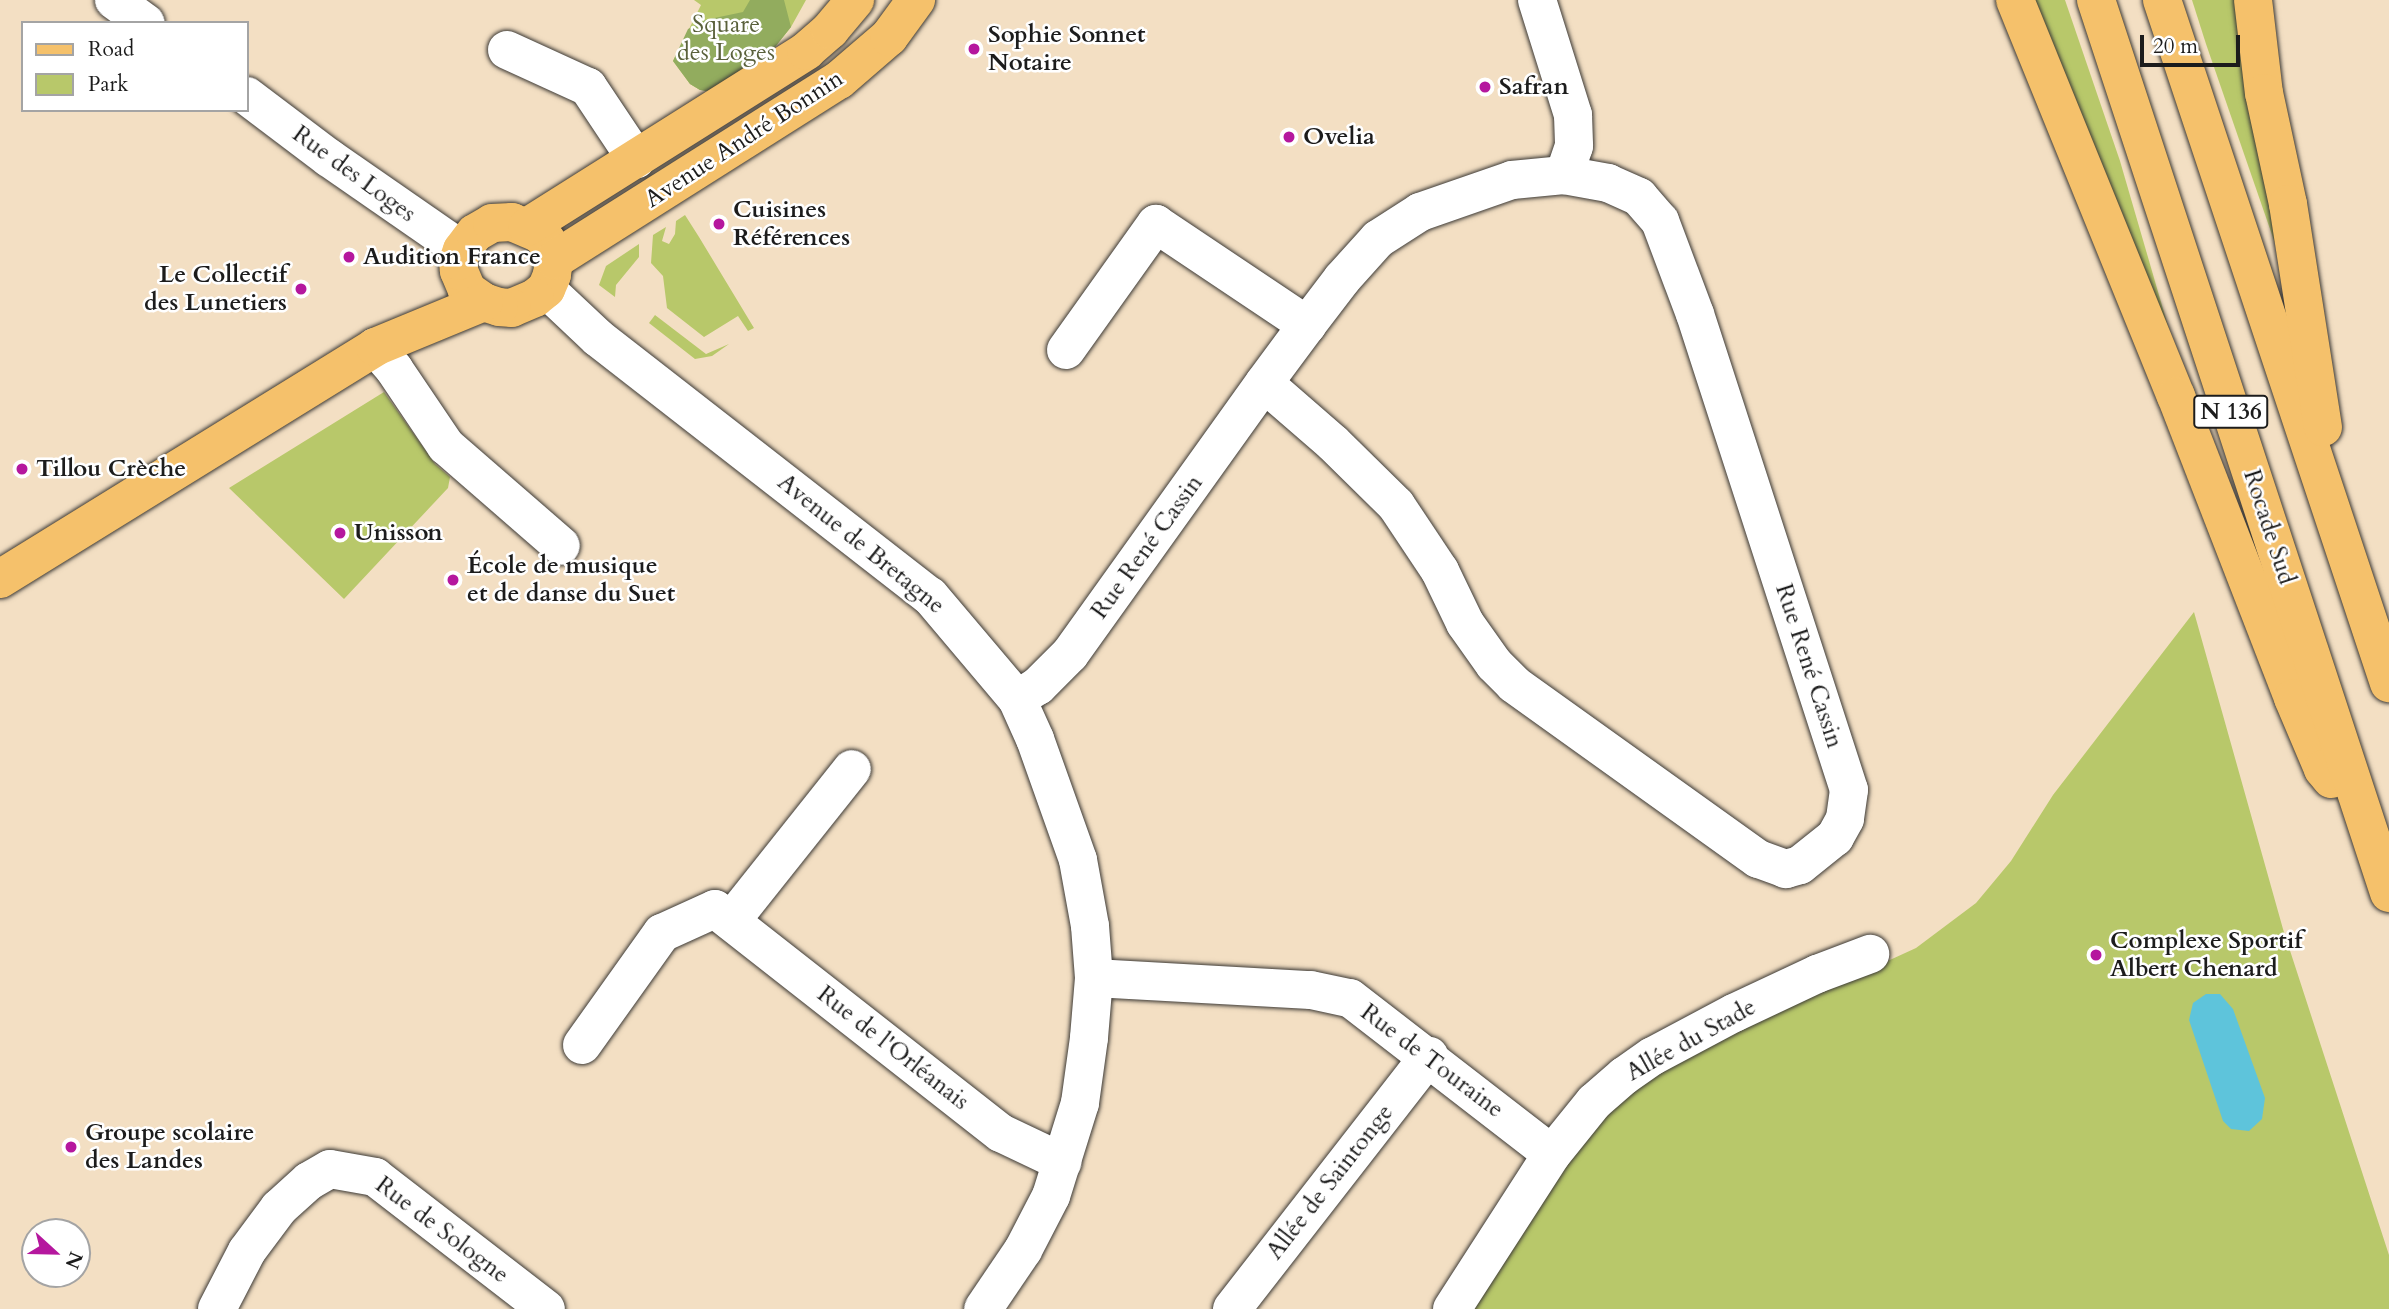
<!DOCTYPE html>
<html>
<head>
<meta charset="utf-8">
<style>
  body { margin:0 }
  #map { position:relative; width:2389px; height:1309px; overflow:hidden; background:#f3dfc3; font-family:Cardo,serif }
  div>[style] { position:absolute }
  .green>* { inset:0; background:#b8c86a }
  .forest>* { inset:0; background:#92ac5e }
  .water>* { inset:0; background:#5ec4db }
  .roads { filter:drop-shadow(0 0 2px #3c3935) drop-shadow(0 0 2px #3c3935) }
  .minor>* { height:38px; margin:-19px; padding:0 19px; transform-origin:19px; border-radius:19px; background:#fff }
  .major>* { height:38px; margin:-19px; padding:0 19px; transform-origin:19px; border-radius:19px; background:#f5c16b }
  .highway>* { height:38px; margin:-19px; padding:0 19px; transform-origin:19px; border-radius:19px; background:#f5c16b }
  .dots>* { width:19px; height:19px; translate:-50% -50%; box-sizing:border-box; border:4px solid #fff; border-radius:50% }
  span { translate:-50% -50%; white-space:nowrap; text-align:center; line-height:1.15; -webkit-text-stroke:5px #fff; paint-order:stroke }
  .shield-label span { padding:2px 5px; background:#fff; border:2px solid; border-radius:5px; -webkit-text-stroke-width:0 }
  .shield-label { font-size:23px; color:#1c1c1c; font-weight:700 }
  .park-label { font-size:24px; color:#5a613b }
  .poi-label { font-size:24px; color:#1c1c1c; font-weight:700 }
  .left { translate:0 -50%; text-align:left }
  .right { translate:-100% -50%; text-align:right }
  .street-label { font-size:24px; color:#1c1c1c }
  .legend { position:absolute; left:21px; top:21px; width:228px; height:91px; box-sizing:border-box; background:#fff; border:2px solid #a4a4a4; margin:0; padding:9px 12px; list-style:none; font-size:21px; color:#1c1c1c }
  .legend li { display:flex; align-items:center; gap:14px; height:35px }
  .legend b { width:35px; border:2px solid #a4a4a4 }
  .north { position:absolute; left:21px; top:1218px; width:70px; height:70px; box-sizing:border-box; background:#fff; border:2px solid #a4a4a4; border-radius:50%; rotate:112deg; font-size:19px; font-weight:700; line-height:28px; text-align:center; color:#1c1c1c }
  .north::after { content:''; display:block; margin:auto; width:24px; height:32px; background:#b5179e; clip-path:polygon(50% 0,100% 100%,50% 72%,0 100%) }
  .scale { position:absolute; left:2140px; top:35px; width:100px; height:32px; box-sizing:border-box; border:4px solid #1c1c1c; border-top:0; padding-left:9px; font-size:21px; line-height:24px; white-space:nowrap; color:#1c1c1c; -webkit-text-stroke:5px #fff; paint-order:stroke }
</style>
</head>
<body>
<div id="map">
  <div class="green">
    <i style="clip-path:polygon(694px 0,806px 0,791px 27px,775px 47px,700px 90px,690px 84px,673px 61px,701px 5px)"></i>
    <i style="clip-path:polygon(2028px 0,2065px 0,2120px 161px,2170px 333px)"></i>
    <i style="clip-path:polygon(2192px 0,2241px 0,2279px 255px,2206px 44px)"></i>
    <i style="clip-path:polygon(685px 215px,699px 237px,754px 328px,748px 331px,738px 316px,704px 337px,667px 308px,663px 276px,651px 263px,653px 235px,666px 227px,662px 241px,669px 244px,675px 234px,676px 221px)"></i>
    <i style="clip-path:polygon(639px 244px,639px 257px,616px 285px,615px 297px,599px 285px,606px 266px)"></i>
    <i style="clip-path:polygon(655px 315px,706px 354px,729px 344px,712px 356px,695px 359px,649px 323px)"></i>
    <i style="clip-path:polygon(384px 392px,435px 464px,450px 477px,448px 488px,344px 599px,229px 488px)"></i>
    <i style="clip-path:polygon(2194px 612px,2283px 929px,2389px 1255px,2389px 1309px,1468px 1309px,1520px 1226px,1613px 1105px,1687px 1053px,1916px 948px,1976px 903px,2011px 861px,2053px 795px)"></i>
  </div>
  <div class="forest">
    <i style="clip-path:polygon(750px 0,784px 0,791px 27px,775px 47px,746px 71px,710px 92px,700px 90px,690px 84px,673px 61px,688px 29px,705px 20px,743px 12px)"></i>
  </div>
  <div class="water">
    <i style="clip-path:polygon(2206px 994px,2220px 994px,2233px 1009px,2265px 1098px,2262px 1119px,2249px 1131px,2231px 1129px,2223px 1121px,2189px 1020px,2193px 1003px)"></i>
  </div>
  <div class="roads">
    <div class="minor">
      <i style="left:114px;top:0;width:39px;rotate:36deg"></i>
      <i style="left:1537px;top:0;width:121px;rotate:72.6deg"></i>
      <i style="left:1573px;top:115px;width:31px;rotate:88deg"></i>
      <i style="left:1574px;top:146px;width:31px;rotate:109deg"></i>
      <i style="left:507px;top:50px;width:89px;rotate:24.6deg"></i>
      <i style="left:588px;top:87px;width:87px;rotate:56.3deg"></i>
      <i style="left:247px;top:96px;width:103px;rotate:37.1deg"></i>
      <i style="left:329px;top:158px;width:162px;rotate:34.7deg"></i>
      <i style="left:546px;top:289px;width:71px;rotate:43.3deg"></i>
      <i style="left:598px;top:338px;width:420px;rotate:37.9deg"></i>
      <i style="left:930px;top:596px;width:135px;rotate:49.8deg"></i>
      <i style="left:1017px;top:699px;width:44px;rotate:65.8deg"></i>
      <i style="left:1035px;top:739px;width:128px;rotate:70.4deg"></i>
      <i style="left:1078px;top:860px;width:67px;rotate:79.7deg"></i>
      <i style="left:1090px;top:926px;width:52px;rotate:85.6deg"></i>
      <i style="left:1094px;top:978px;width:60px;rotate:94.8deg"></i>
      <i style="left:1089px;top:1038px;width:66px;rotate:97.9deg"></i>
      <i style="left:1080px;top:1103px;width:97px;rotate:107.3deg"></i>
      <i style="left:1051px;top:1196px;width:61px;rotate:117.4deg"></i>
      <i style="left:1023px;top:1250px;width:71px;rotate:124.1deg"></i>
      <i style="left:375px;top:347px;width:29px;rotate:49deg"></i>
      <i style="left:394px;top:369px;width:93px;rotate:56deg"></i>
      <i style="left:446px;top:446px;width:152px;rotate:41deg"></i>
      <i style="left:1066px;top:350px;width:155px;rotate:-54.5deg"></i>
      <i style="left:1156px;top:224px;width:182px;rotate:33.8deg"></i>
      <i style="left:1017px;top:699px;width:25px;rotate:-32deg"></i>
      <i style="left:1038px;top:686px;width:45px;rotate:-45deg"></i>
      <i style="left:1070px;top:654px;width:333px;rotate:-54.4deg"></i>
      <i style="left:1264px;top:383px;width:72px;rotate:-53.4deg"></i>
      <i style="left:1307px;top:325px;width:58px;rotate:-52.7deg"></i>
      <i style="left:1342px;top:279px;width:54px;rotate:-48deg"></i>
      <i style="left:1378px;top:239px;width:50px;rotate:-32.7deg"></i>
      <i style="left:1420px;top:212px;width:97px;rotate:-19.2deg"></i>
      <i style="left:1512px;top:180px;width:52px;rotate:-5.5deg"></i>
      <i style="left:1564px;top:175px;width:45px;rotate:10.3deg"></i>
      <i style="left:1608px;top:183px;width:34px;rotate:24deg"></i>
      <i style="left:1639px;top:197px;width:32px;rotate:49deg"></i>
      <i style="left:1660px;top:221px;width:99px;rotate:69.4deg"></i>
      <i style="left:1695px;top:314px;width:500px;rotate:72.07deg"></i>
      <i style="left:1849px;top:790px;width:29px;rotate:98deg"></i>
      <i style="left:1845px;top:819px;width:21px;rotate:119deg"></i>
      <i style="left:1835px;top:837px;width:45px;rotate:141.3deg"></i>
      <i style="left:1800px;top:865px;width:15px;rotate:164deg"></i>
      <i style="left:1786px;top:869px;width:30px;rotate:-160deg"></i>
      <i style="left:1758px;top:859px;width:300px;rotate:-144.4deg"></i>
      <i style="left:1514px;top:684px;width:28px;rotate:-135deg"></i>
      <i style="left:1494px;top:664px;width:50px;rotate:-125.3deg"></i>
      <i style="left:1465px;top:623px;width:58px;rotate:-115.7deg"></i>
      <i style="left:1440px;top:571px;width:79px;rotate:-123.7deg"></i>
      <i style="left:1396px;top:505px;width:88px;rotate:-135.5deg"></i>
      <i style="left:1333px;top:443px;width:91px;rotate:-139deg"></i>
      <i style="left:731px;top:921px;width:194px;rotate:-51.5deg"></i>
      <i style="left:1094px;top:978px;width:217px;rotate:3.2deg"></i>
      <i style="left:1311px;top:990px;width:40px;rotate:12deg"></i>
      <i style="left:1350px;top:998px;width:255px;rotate:37.7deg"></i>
      <i style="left:582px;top:1045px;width:138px;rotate:-54.5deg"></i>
      <i style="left:662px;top:933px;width:58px;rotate:-24.4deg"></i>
      <i style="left:715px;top:909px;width:363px;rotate:38.1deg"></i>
      <i style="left:1001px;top:1133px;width:68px;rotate:25.4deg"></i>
      <i style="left:217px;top:1309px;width:65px;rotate:-62.7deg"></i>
      <i style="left:247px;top:1251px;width:54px;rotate:-53.3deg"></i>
      <i style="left:279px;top:1208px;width:40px;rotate:-42deg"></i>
      <i style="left:309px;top:1181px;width:24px;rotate:-30deg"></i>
      <i style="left:330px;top:1169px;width:46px;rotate:10.1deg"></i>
      <i style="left:375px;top:1177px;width:216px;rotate:37.7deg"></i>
      <i style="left:1232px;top:1309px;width:321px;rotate:-52.1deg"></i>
      <i style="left:1452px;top:1309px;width:184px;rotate:-57.2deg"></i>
      <i style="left:1552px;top:1154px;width:67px;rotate:-51.1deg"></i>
      <i style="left:1594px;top:1102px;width:40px;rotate:-41deg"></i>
      <i style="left:1624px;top:1076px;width:35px;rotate:-35deg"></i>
      <i style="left:1653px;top:1056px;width:92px;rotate:-28deg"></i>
      <i style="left:1734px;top:1013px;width:92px;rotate:-25.2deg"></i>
      <i style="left:1817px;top:974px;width:57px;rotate:-20.7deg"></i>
    </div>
    <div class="major">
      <i style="left:512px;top:222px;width:28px;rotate:23deg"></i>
      <i style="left:538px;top:233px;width:11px;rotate:41deg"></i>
      <i style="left:546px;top:240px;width:22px;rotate:68deg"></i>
      <i style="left:554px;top:260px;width:15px;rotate:98deg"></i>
      <i style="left:552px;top:275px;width:15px;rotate:113deg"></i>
      <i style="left:546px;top:289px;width:14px;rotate:141deg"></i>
      <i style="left:535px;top:298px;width:25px;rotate:157deg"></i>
      <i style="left:512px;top:308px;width:13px;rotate:-176deg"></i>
      <i style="left:499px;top:307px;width:16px;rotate:-162deg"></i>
      <i style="left:484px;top:302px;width:21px;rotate:-145deg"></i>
      <i style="left:467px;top:290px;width:21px;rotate:-113deg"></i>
      <i style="left:459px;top:271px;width:10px;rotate:-96deg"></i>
      <i style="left:458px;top:261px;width:12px;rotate:-70deg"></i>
      <i style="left:462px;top:250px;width:21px;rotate:-53deg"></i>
      <i style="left:475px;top:233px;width:20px;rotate:-30deg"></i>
      <i style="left:492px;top:223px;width:20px;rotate:-3deg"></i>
      <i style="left:527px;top:227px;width:330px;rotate:-32.2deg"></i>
      <i style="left:806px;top:51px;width:32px;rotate:-41deg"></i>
      <i style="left:830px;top:30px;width:39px;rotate:-50deg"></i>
      <i style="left:554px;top:260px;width:337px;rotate:-32.3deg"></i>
      <i style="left:839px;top:80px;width:66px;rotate:-40.7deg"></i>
      <i style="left:889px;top:37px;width:46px;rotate:-53.9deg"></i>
      <i style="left:0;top:579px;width:441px;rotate:-31.7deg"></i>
      <i style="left:375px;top:347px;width:118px;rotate:-22.4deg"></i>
    </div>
    <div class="highway">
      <i style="left:2015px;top:0;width:427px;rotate:67.9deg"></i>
      <i style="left:2176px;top:396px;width:324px;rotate:68.8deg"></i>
      <i style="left:2293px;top:698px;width:77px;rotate:67.1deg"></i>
      <i style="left:2323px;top:769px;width:13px;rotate:51deg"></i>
      <i style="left:2096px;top:0;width:940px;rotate:71.83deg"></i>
      <i style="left:2162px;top:0;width:720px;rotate:71.62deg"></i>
      <i style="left:2253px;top:0;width:94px;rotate:83.3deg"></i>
      <i style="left:2264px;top:93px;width:114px;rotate:77.8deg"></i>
      <i style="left:2288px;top:204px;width:226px;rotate:81.1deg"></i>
    </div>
  </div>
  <div class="dots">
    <i style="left:974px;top:49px;background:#b5179e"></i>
    <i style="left:1485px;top:87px;background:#b5179e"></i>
    <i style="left:1289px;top:137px;background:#b5179e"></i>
    <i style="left:719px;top:224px;background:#b5179e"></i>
    <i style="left:349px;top:257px;background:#b5179e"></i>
    <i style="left:301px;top:289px;background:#b5179e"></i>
    <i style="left:22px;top:469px;background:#b5179e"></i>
    <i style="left:340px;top:533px;background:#b5179e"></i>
    <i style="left:453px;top:580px;background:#b5179e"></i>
    <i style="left:2096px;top:955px;background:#b5179e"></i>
    <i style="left:71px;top:1147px;background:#b5179e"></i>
  </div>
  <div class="shield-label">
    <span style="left:2231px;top:412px">N 136</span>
  </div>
  <div class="park-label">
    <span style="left:726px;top:39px">Square<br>des Loges</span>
  </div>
  <div class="poi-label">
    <span class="left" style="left:988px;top:49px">Sophie Sonnet<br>Notaire</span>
    <span class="left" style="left:1499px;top:87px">Safran</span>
    <span class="left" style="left:1303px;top:137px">Ovelia</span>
    <span class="left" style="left:733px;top:224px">Cuisines<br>Références</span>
    <span class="left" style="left:363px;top:257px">Audition France</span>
    <span class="right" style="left:287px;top:289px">Le Collectif<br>des Lunetiers</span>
    <span class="left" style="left:36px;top:469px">Tillou Crèche</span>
    <span class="left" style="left:354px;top:533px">Unisson</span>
    <span class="left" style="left:467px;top:580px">École de musique<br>et de danse du Suet</span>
    <span class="left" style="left:2110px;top:955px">Complexe Sportif<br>Albert Chenard</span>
    <span class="left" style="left:85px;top:1147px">Groupe scolaire<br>des Landes</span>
  </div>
  <div class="street-label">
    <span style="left:744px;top:139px;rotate:-33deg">Avenue André Bonnin</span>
    <span style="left:354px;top:174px;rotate:36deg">Rue des Loges</span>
    <span style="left:2269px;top:527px;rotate:72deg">Rocade Sud</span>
    <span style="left:861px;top:544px;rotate:39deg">Avenue de Bretagne</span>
    <span style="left:1147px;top:547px;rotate:-54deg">Rue René Cassin</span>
    <span style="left:1809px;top:666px;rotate:72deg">Rue René Cassin</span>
    <span style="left:1691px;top:1040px;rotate:-29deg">Allée du Stade</span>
    <span style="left:893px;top:1048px;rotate:38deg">Rue de l'Orléanais</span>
    <span style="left:1432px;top:1061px;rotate:37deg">Rue de Touraine</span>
    <span style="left:1330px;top:1182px;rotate:-52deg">Allée de Saintonge</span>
    <span style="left:442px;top:1230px;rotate:37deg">Rue de Sologne</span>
  </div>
  <ul class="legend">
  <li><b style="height:9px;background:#f5c16b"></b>Road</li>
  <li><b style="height:19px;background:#b8c86a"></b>Park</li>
  </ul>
  <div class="north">N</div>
  <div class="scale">20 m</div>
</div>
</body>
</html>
